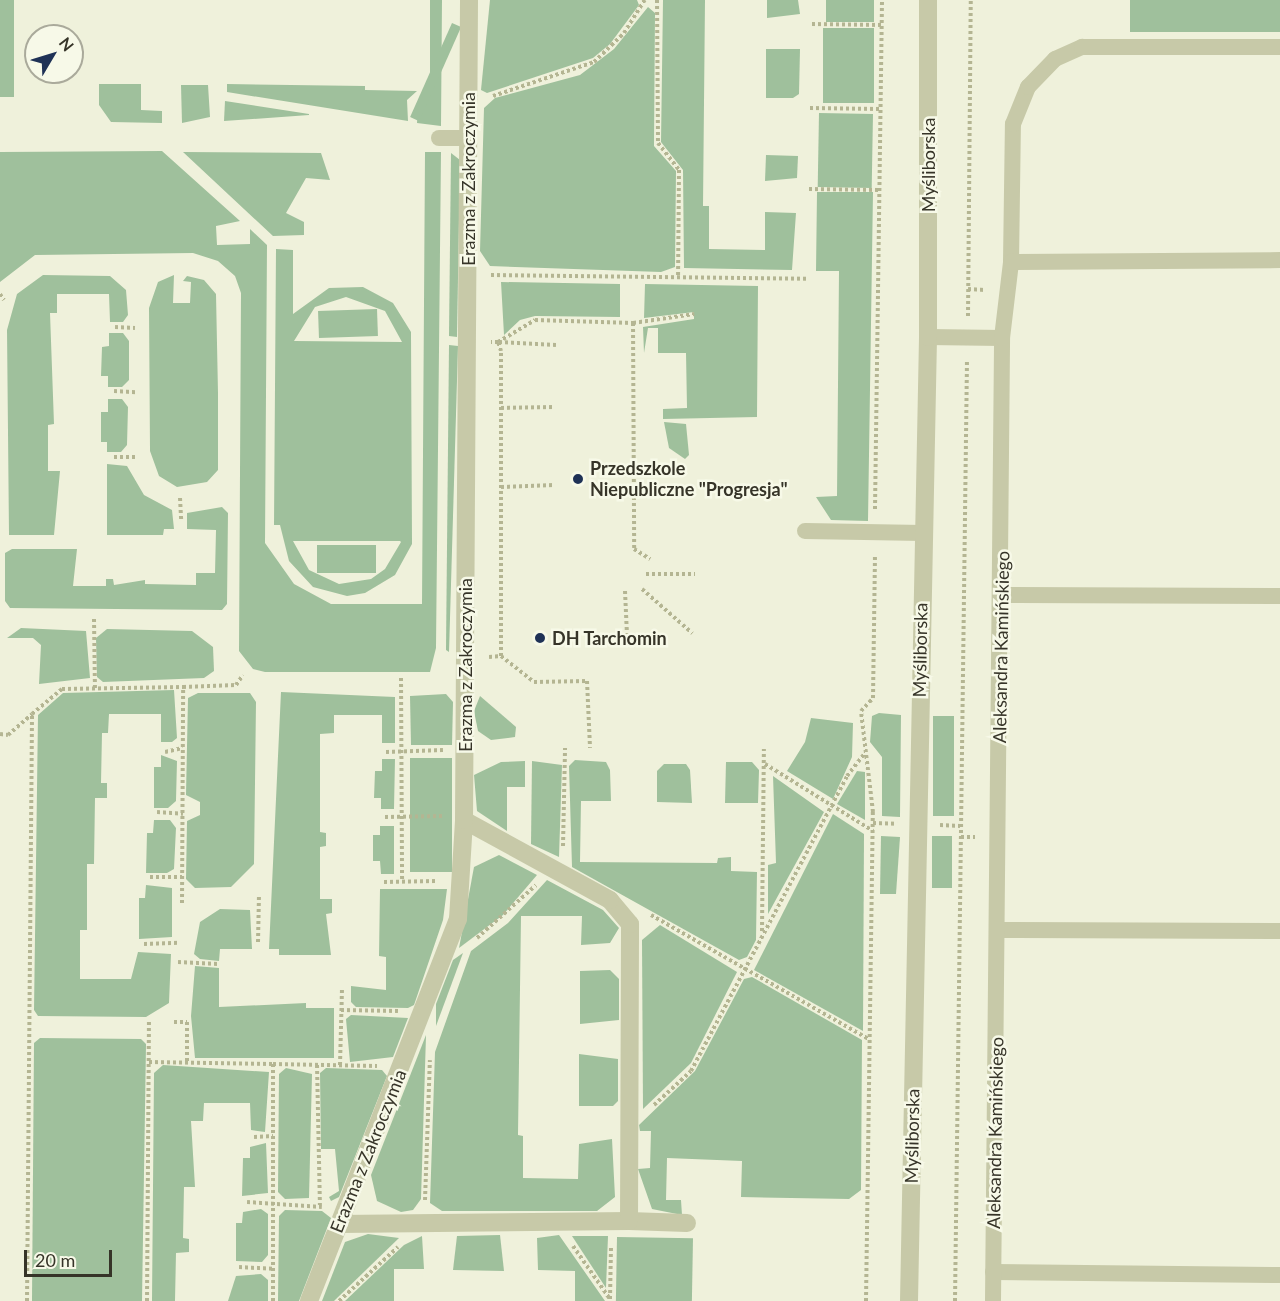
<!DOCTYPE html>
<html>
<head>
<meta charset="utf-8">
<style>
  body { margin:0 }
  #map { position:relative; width:1280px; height:1301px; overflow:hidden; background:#eff1db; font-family:Lato,sans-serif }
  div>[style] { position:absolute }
  .green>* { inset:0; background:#9fc09c; transform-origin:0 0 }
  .path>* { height:4px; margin-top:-2px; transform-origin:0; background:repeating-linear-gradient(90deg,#b4b592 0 3px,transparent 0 6px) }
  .lane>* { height:16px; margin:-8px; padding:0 8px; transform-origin:8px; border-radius:8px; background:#c7c9a8 }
  .street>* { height:18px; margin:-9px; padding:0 9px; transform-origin:9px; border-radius:9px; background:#c7c9a8 }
  .dots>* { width:16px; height:16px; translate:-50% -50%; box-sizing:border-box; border:3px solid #f7f9e8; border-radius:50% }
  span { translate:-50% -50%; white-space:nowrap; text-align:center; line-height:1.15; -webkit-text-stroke:5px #f7f9e8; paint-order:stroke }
  .street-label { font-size:18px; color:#363428 }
  .poi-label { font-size:18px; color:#363428; font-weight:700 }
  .left { translate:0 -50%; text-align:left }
  .north { position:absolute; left:24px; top:24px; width:60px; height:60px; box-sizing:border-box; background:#f7f9e8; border:2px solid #aaaa9b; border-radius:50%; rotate:52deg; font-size:16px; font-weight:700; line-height:24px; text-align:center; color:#363428 }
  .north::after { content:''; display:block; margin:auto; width:21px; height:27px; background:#1f3256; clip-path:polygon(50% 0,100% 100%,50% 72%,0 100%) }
  .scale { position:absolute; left:24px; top:1250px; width:88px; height:27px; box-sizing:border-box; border:3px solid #363428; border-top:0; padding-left:8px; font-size:18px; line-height:21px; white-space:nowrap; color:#363428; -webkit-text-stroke:4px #f7f9e8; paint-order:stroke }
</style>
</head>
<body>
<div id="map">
  <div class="green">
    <i style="left:0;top:0;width:14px;height:97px"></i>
    <i style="clip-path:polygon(430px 0,442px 0,441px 126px,417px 123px,418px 107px,430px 83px)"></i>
    <i style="clip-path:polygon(490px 0,637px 0,639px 5px,610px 44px,593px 58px,487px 93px,481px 90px)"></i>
    <i style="clip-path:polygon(663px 0,705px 0,703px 206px,709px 206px,709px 249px,765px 250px,765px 212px,796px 213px,792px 270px,684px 268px,683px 170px,661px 142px)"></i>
    <i style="clip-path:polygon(767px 0,798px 0,800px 14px,767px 18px)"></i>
    <i style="left:826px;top:0;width:48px;height:22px"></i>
    <i style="left:1130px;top:0;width:150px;height:32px"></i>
    <i style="clip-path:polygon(648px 7px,655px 13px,654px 146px,676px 171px,675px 267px,661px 272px,490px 266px,480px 251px,484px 108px,495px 98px,580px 75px,614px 49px)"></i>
    <i style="left:452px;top:23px;width:10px;height:103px;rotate:24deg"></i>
    <i style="left:823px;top:28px;width:51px;height:75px"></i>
    <i style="clip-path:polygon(766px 49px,800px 49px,799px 94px,793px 98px,766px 98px)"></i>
    <i style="clip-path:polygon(99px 84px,141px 84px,141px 110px,162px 111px,162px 123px,111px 122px,99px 105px)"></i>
    <i style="clip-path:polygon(227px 84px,365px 86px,365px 90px,417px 91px,407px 100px,408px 121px,227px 92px)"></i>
    <i style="clip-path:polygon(181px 85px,208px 85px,210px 117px,182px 123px)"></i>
    <i style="clip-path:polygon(225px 101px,309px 114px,309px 115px,224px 121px)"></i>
    <i style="left:819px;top:113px;width:54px;height:74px;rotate:1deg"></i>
    <i style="clip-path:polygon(162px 151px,240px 221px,216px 226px,217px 245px,250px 244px,250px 229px,267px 245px,265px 543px,294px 584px,331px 604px,422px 604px,425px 152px,441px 152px,436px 648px,430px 672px,265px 672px,253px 669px,239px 651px,241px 293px,235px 276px,218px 261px,193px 253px,35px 255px,0 282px,0 152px)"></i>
    <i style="clip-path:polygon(183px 152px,321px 153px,330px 180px,306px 178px,286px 213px,304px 222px,304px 235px,273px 236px)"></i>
    <i style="clip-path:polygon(451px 153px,460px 160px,457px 337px,449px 336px)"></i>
    <i style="clip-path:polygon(766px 155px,798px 156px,797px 178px,765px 181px)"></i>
    <i style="clip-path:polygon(817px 192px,873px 192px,868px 521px,831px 520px,816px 497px,837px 496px,839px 271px,816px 271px)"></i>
    <i style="clip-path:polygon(evenodd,276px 249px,293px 250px,293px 314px,329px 288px,363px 287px,393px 303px,411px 332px,412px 544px,395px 575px,365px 593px,347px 596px,313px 587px,289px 561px,280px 525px,274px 525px,276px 249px,346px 297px,385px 311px,402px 342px,294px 341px,315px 307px,346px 297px,276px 249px,293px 541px,400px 541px,401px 542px,385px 569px,371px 579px,339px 584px,309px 570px,293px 541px)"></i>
    <i style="clip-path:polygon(43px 275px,110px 276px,126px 290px,128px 315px,123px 322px,110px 322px,109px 294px,57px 294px,57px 313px,50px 313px,54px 424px,48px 425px,48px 471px,60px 471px,54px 535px,9px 535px,7px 330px,17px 294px)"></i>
    <i style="clip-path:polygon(174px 275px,173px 303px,190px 303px,191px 282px,183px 281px,187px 276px,204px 280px,216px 294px,218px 393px,218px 470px,207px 482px,177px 487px,159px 476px,150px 451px,149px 308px,158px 282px)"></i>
    <i style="clip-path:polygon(501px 282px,620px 284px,620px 317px,535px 316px,520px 320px,504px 335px)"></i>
    <i style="clip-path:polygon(645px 284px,758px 286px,757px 417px,663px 419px,663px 409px,687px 408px,686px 353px,658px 353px,658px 328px,648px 328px,644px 353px,643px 327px,694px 319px,694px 312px,644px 318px)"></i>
    <i style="left:377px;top:309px;width:27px;height:59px;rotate:88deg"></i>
    <i style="clip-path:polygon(109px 333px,123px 333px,129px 341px,129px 380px,122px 387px,108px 387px,108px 376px,101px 376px,102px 347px,109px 346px)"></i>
    <i style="clip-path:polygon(449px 345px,458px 346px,449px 652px,446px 650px)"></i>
    <i style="clip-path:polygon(108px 399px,122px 399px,128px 407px,127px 445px,121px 452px,107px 452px,107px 442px,101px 442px,101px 412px,108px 412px)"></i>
    <i style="clip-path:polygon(664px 422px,686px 424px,689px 455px,685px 459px,669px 448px)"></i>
    <i style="clip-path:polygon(107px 464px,127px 466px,144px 495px,172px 510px,174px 529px,164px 529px,163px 535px,107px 535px)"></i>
    <i style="clip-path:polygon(222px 507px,228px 513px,227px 604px,222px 610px,10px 608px,5px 601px,5px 553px,12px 549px,77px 549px,73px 586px,106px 586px,106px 579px,113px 579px,114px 585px,145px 580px,145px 584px,196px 585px,196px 573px,215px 573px,216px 530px,187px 529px,187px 513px)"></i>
    <i style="left:317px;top:545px;width:59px;height:28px"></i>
    <i style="clip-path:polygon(21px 628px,86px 631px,90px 678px,39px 684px,41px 645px,33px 638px,7px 638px)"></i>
    <i style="clip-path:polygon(107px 629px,192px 631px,213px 647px,214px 671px,204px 678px,103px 682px,97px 677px,96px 638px)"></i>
    <i style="clip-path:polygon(174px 690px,177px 738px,172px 742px,161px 742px,161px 714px,109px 714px,108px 733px,102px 733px,101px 783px,107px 783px,107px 798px,95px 798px,94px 864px,87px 864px,87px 930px,80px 930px,80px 979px,131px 979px,138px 952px,171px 954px,169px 1003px,146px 1017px,38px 1016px,34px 1010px,38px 715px,63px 693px)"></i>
    <i style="clip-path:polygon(281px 692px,395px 697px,395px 743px,382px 743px,382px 715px,334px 715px,334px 733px,320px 734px,320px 832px,326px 833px,326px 846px,320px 847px,320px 899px,332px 899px,332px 913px,326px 914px,331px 955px,279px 955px,279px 949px,269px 949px)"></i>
    <i style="clip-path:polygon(198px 693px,250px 693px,256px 702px,254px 864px,231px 887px,195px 888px,186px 879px,187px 821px,200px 815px,200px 802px,186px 795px,188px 698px)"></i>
    <i style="clip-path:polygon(446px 694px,453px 702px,452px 745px,411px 745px,410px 696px)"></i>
    <i style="clip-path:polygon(480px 696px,516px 727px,515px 737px,491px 740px,478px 731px,474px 711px)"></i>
    <i style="clip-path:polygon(879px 713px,901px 715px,900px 817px,882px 816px,882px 757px,870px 742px,872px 716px)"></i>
    <i style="left:933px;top:716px;width:21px;height:100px"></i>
    <i style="clip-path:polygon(811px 718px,853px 723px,852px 757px,833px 799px,787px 771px,805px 742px)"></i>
    <i style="clip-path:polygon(161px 755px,177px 761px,176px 801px,168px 808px,154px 808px,154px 767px,161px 767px)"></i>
    <i style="left:410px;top:758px;width:42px;height:114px"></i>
    <i style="clip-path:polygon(382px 759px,395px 759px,394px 809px,381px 809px,381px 798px,374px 798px,375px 771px,382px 771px)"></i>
    <i style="clip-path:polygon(575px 760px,606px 762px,610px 770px,611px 801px,581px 801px,580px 862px,717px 863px,718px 858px,731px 857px,731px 871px,757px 872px,756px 940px,747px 957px,739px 960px,572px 867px,569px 766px)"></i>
    <i style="clip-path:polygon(525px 761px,525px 787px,507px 787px,507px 831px,477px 811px,474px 775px,501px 762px)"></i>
    <i style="clip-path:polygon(532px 761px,562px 765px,559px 857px,531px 844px)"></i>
    <i style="clip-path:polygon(726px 762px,752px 762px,759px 770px,758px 803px,725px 803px)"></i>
    <i style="clip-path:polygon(664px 764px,686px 764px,690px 770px,692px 803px,657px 802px,657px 771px)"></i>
    <i style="clip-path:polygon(857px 771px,865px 772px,865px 820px,837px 804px)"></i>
    <i style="clip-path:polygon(773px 776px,824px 812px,768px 914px,768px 865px,776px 863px)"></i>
    <i style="clip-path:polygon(833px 814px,864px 834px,863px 1031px,754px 970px)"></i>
    <i style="clip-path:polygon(154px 820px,170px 820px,176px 828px,174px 869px,167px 873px,146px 873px,147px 833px,153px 833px)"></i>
    <i style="clip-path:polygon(380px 826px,394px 826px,394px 874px,381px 874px,380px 861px,373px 861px,373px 835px,380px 835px)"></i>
    <i style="clip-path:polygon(881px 836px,900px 837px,896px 894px,880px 894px)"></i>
    <i style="left:932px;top:836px;width:20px;height:52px"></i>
    <i style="clip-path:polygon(499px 855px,537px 875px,503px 915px,459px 948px,474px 867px)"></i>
    <i style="clip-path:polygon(547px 880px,603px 910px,619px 928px,610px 943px,581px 945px,582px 916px,521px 916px,518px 1135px,523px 1136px,523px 1178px,578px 1179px,579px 1144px,612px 1139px,615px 1197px,597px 1211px,442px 1211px,430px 1203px,435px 1052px,471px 951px,508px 923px)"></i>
    <i style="clip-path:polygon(146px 885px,172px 888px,172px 937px,139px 939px,139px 898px,145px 898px)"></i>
    <i style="clip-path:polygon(380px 889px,447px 889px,443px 920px,414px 1005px,408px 1008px,356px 1007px,351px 1002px,351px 986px,386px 990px,386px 957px,379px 956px)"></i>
    <i style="clip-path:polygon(220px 909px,250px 910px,252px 949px,220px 949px,219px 961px,200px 959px,194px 954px,200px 922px)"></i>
    <i style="clip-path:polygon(660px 925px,737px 972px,691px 1063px,643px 1109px,642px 940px)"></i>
    <i style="clip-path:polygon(463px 953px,436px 1026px,436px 1004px,453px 960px)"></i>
    <i style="clip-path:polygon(195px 966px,219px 968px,219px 1007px,306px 1003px,306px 1008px,334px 1008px,334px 1058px,195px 1058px,191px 1016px)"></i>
    <i style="clip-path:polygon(610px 970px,619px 979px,619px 1020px,580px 1024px,580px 971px)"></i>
    <i style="clip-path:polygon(752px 977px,862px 1040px,861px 1190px,849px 1199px,741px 1197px,742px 1161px,667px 1158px,666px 1200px,681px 1200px,682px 1215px,652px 1209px,638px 1169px,650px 1168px,651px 1131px,640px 1131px,639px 1125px,695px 1071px,744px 979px)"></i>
    <i style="clip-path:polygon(351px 1015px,408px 1018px,393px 1057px,350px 1062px,346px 1019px)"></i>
    <i style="clip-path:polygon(426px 1035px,421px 1199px,413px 1210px,401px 1212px,377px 1201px,371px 1175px)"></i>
    <i style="clip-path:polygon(40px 1038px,141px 1039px,146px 1044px,142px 1301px,32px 1301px,34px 1043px)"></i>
    <i style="clip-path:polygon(579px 1054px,618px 1059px,618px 1101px,613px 1106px,579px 1106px)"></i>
    <i style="clip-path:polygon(163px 1065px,269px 1072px,265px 1132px,251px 1130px,250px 1103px,204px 1103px,203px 1121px,191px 1121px,195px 1187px,184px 1187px,183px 1238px,189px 1239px,189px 1252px,176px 1253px,175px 1301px,152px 1301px,154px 1073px)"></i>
    <i style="clip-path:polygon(286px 1068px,312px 1074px,309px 1198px,285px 1199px,278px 1192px,279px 1074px)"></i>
    <i style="clip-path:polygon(326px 1068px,382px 1070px,387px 1076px,339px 1197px,331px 1201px,329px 1197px,339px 1191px,335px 1149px,321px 1149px,320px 1073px)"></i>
    <i style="clip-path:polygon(266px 1143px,268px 1193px,242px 1196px,243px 1158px,250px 1158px,250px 1147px)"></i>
    <i style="clip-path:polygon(261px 1209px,268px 1214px,268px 1255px,262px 1262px,236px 1261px,236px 1223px,242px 1223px,243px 1212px)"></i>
    <i style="clip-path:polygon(285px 1210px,322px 1211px,331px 1218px,299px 1301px,278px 1301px,279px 1216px)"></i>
    <i style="clip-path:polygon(368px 1234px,399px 1238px,334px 1301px,322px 1301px,345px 1242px)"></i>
    <i style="clip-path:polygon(500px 1235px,504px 1271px,453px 1270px,457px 1236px)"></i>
    <i style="clip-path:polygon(559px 1235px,605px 1301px,575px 1301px,575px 1271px,538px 1270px,537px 1238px)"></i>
    <i style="clip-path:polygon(422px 1236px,424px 1269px,394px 1269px,394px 1301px,345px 1301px,404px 1245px)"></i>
    <i style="clip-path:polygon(572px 1236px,608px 1236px,606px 1288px)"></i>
    <i style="left:617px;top:1237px;width:76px;height:64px;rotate:1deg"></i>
    <i style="clip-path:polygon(261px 1274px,268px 1280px,268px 1301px,228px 1301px,236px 1276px)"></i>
  </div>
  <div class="path">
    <i style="left:657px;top:0;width:143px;rotate:89.6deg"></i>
    <i style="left:658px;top:143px;width:34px;rotate:52deg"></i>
    <i style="left:679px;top:170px;width:108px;rotate:90.5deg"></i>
    <i style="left:812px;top:24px;width:70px;rotate:0.8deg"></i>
    <i style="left:493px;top:96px;width:107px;rotate:-18.6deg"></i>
    <i style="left:594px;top:62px;width:42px;rotate:-44deg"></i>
    <i style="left:624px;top:33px;width:39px;rotate:-58deg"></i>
    <i style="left:810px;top:108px;width:70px;rotate:0.8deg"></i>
    <i style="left:809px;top:189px;width:70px;rotate:0.8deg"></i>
    <i style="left:491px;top:275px;width:317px;rotate:0.7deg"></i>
    <i style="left:968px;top:289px;width:17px;rotate:3deg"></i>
    <i style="left:0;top:294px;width:7px;rotate:56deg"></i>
    <i style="left:968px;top:316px;width:316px;rotate:-89.5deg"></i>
    <i style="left:633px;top:323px;width:226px;rotate:89.7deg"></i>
    <i style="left:634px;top:549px;width:19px;rotate:32deg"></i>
    <i style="left:115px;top:327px;width:20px;rotate:3deg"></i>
    <i style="left:556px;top:345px;width:58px;rotate:-177deg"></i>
    <i style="left:498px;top:342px;width:43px;rotate:-30.7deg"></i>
    <i style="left:535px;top:320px;width:98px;rotate:1.8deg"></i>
    <i style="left:633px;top:323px;width:62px;rotate:-8.4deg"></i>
    <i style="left:114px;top:391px;width:22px;rotate:3deg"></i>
    <i style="left:501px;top:408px;width:54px;rotate:-1.1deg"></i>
    <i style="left:114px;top:457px;width:24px"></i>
    <i style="left:501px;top:487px;width:53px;rotate:-2.2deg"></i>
    <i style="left:180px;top:498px;width:22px;rotate:87deg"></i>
    <i style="left:875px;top:509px;width:509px;rotate:-89.21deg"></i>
    <i style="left:646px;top:574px;width:49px"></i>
    <i style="left:642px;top:589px;width:67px;rotate:41.3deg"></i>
    <i style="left:625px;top:591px;width:44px;rotate:87.4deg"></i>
    <i style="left:94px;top:619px;width:69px;rotate:89.2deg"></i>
    <i style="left:501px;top:656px;width:42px;rotate:38.2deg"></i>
    <i style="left:534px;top:682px;width:53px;rotate:-1.1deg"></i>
    <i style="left:587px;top:681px;width:67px;rotate:87.4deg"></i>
    <i style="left:489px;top:657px;width:12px;rotate:-5deg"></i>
    <i style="left:501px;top:656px;width:305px;rotate:-90deg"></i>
    <i style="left:501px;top:351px;width:9px;rotate:-108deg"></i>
    <i style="left:498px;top:342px;width:7px;rotate:180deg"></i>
    <i style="left:401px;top:678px;width:204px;rotate:89.7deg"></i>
    <i style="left:0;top:734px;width:8px;rotate:7deg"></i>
    <i style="left:8px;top:735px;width:32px;rotate:-41deg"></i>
    <i style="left:165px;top:752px;width:18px;rotate:-13deg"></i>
    <i style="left:386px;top:752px;width:57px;rotate:-2deg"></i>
    <i style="left:765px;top:764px;width:127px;rotate:31.8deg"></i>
    <i style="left:157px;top:812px;width:26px;rotate:4deg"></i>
    <i style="left:385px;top:817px;width:57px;rotate:-1deg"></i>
    <i style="left:873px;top:823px;width:24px;rotate:2deg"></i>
    <i style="left:940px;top:825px;width:20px;rotate:3deg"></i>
    <i style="left:961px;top:837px;width:14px"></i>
    <i style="left:563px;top:846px;width:98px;rotate:-88.8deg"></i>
    <i style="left:150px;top:877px;width:32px"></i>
    <i style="left:384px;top:882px;width:52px;rotate:-1.1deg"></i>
    <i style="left:182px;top:903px;width:216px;rotate:-89.7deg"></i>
    <i style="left:183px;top:687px;width:53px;rotate:-2.2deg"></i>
    <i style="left:236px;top:685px;width:12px;rotate:-55deg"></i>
    <i style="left:651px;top:915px;width:252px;rotate:29.7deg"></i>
    <i style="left:762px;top:931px;width:182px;rotate:-89.4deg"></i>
    <i style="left:477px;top:938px;width:79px;rotate:-41.9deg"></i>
    <i style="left:258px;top:942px;width:47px;rotate:-88.8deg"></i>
    <i style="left:144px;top:944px;width:35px;rotate:-2deg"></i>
    <i style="left:178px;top:962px;width:40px;rotate:2.9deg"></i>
    <i style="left:341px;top:1010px;width:57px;rotate:1deg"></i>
    <i style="left:174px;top:1022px;width:13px"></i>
    <i style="left:187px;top:1022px;width:40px;rotate:90deg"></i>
    <i style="left:149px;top:1062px;width:124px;rotate:0.9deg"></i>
    <i style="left:273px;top:1064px;width:237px;rotate:90deg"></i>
    <i style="left:273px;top:1064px;width:104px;rotate:1.1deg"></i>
    <i style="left:317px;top:1065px;width:140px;rotate:88.8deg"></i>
    <i style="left:340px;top:1065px;width:75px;rotate:-88.5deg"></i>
    <i style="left:654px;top:1105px;width:50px;rotate:-42.6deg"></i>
    <i style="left:691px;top:1071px;width:334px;rotate:-62.1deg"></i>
    <i style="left:847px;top:776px;width:29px;rotate:-52deg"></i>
    <i style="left:254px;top:1137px;width:19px;rotate:-3deg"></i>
    <i style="left:425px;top:1200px;width:140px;rotate:-88deg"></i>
    <i style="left:247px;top:1202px;width:75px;rotate:3.8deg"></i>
    <i style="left:573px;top:1246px;width:65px;rotate:55.1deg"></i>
    <i style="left:610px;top:1299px;width:54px;rotate:-88.9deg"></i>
    <i style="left:239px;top:1267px;width:34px;rotate:3deg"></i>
    <i style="left:27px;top:1301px;width:587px;rotate:-89.51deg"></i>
    <i style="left:32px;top:714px;width:39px;rotate:-40deg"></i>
    <i style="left:62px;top:689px;width:121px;rotate:-0.9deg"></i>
    <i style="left:147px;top:1301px;width:279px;rotate:-89.6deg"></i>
    <i style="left:339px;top:1301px;width:80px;rotate:-42.5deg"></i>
    <i style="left:866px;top:1301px;width:489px;rotate:-89.2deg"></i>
    <i style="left:873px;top:812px;width:102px;rotate:-96.8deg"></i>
    <i style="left:861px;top:711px;width:18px;rotate:-47deg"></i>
    <i style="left:873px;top:698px;width:143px;rotate:-89.2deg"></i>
    <i style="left:955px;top:1301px;width:941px;rotate:-89.27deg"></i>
  </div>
  <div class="lane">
    <i style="left:439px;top:138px;width:30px"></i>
    <i style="left:1011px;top:262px;width:138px;rotate:-89.2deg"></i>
    <i style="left:1013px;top:124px;width:40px;rotate:-68deg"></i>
    <i style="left:1028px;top:87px;width:39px;rotate:-46deg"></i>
    <i style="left:1055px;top:59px;width:30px;rotate:-24deg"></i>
    <i style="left:1082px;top:47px;width:198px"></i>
    <i style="left:928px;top:337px;width:74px;rotate:0.8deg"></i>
    <i style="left:805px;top:531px;width:118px;rotate:1deg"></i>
    <i style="left:1002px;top:595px;width:278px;rotate:0.2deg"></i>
    <i style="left:997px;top:930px;width:283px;rotate:0.2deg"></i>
    <i style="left:993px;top:1272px;width:287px;rotate:0.6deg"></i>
    <i style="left:993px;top:1301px;width:963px;rotate:-89.46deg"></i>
    <i style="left:1002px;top:338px;width:77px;rotate:-83.2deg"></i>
    <i style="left:1011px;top:262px;width:269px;rotate:-0.4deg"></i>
  </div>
  <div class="street">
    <i style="left:629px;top:1221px;width:58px;rotate:2deg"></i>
    <i style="left:339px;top:1224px;width:290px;rotate:-0.6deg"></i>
    <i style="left:629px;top:1221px;width:297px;rotate:-89.8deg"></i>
    <i style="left:630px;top:924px;width:31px;rotate:-130deg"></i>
    <i style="left:610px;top:900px;width:166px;rotate:-151.3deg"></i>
    <i style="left:309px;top:1301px;width:410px;rotate:-68.7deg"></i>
    <i style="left:458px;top:919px;width:99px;rotate:-86.5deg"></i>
    <i style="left:464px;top:820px;width:820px;rotate:-89.65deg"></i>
    <i style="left:909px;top:1301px;width:964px;rotate:-88.87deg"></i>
    <i style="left:928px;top:337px;width:337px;rotate:-90deg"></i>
  </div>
  <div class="dots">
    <i style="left:578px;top:479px;background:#1f3256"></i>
    <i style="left:540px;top:638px;background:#1f3256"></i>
  </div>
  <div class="street-label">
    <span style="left:928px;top:165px;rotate:-90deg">Myśliborska</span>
    <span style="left:468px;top:179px;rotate:-90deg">Erazma z Zakroczymia</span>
    <span style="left:1001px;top:647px;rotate:-89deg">Aleksandra Kamińskiego</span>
    <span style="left:920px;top:650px;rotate:-89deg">Myśliborska</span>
    <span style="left:465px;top:665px;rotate:-90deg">Erazma z Zakroczymia</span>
    <span style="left:995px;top:1133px;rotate:-89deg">Aleksandra Kamińskiego</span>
    <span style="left:912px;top:1136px;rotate:-89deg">Myśliborska</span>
    <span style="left:368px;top:1151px;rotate:-68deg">Erazma z Zakroczymia</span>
  </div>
  <div class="poi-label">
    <span class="left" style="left:590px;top:479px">Przedszkole<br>Niepubliczne "Progresja"</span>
    <span class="left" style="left:552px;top:638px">DH Tarchomin</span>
  </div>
  <div class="north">N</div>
  <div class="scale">20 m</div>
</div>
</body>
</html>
